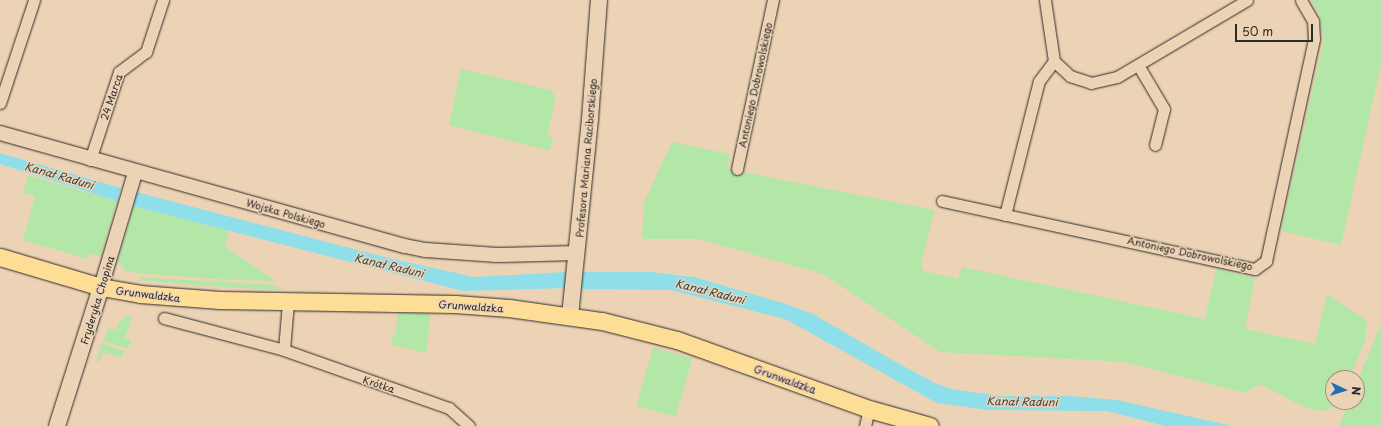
<!DOCTYPE html>
<html>
<head>
<meta charset="utf-8">
<style>
  body { margin:0 }
  #map { position:relative; width:1381px; height:426px; overflow:hidden; background:#edd3b5; font-family:"Playpen Sans",sans-serif }
  div>[style] { position:absolute }
  .green>* { inset:0; background:#b2e7a8; transform-origin:0 0 }
  .water>* { inset:0; background:#8edfe9 }
  .roads { filter:drop-shadow(0 0 1px #2b2b2b) drop-shadow(0 0 1px #2b2b2b) }
  .minor>* { height:11px; margin:-5.5px; padding:0 5.5px; transform-origin:5.5px; border-radius:5.5px; background:#edd3b5 }
  .tertiary>* { height:14px; margin:-7px; padding:0 7px; transform-origin:7px; border-radius:7px; background:#edd3b5 }
  .secondary>* { height:16px; margin:-8px; padding:0 8px; transform-origin:8px; border-radius:8px; background:#edd3b5 }
  .primary>* { height:17px; margin:-8.5px; padding:0 8.5px; transform-origin:8.5px; border-radius:8.5px; background:#fedd96 }
  span { translate:-50% -50%; white-space:nowrap; text-align:center; line-height:1.15; -webkit-text-stroke:3px #edd3b5; paint-order:stroke }
  .street-label { font-size:10px; color:#2b2b2b }
  .water-label { font-size:11px; color:#3a4648; font-style:italic }
  .north { position:absolute; left:1325px; top:370px; width:40px; height:40px; box-sizing:border-box; background:#edd3b5; border:1px solid #9f907e; border-radius:50%; rotate:94deg; font-size:11px; font-weight:700; line-height:16px; text-align:center; color:#2b2b2b }
  .north::after { content:''; display:block; margin:auto; width:14px; height:18px; background:#1f6fb2; clip-path:polygon(50% 0,100% 100%,50% 72%,0 100%) }
  .scale { position:absolute; left:1235px; top:24px; width:78px; height:18px; box-sizing:border-box; border:2px solid #2b2b2b; border-top:0; padding-left:5px; font-size:12px; line-height:14px; white-space:nowrap; color:#2b2b2b; -webkit-text-stroke:3px #edd3b5; paint-order:stroke }
</style>
</head>
<body>
<div id="map">
  <div class="green">
    <i style="clip-path:polygon(1311px 0,1381px 0,1381px 64px,1341px 245px,1281px 231px,1324px 40px,1319px 15px)"></i>
    <i style="clip-path:polygon(461px 69px,551px 90px,556px 98px,547px 136px,553px 138px,550px 151px,449px 125px)"></i>
    <i style="clip-path:polygon(672px 142px,730px 154px,727px 169px,935px 210px,921px 263px,924px 271px,958px 279px,962px 267px,1205px 319px,1216px 269px,1255px 278px,1245px 329px,1315px 344px,1327px 294px,1367px 321px,1365px 340px,1350px 378px,1333px 378px,1333px 402px,1337px 402px,1333px 408px,1323px 411px,1304px 407px,1260px 384px,1244px 393px,1125px 362px,940px 352px,823px 274px,699px 239px,642px 239px,644px 202px)"></i>
    <i style="clip-path:polygon(28px 175px,117px 201px,100px 257px,89px 253px,87px 259px,23px 240px,35px 196px,23px 193px)"></i>
    <i style="clip-path:polygon(133px 206px,229px 231px,225px 247px,275px 281px,214px 279px,126px 272px,118px 261px)"></i>
    <i style="clip-path:polygon(138px 277px,274px 285px,283px 290px,204px 286px,139px 280px)"></i>
    <i style="clip-path:polygon(397px 313px,430px 314px,427px 353px,391px 345px,392px 338px,396px 332px)"></i>
    <i style="clip-path:polygon(128px 315px,132px 317px,125px 338px,131px 340px,128px 349px,103px 341px,109px 328px,116px 330px,121px 320px)"></i>
    <i style="clip-path:polygon(1381px 324px,1381px 426px,1339px 426px,1349px 402px,1357px 402px,1357px 382px)"></i>
    <i style="clip-path:polygon(102px 343px,124px 351px,122px 358px,103px 352px,99px 362px,96px 362px)"></i>
    <i style="left:653px;top:347px;width:41px;height:61px;rotate:16deg"></i>
  </div>
  <div class="water">
    <i style="clip-path:polygon(0 153px,121px 188px,117px 201px,0 164px)"></i>
    <i style="clip-path:polygon(136px 192px,384px 257px,474px 277px,567px 272px,566px 288px,463px 291px,133px 206px)"></i>
    <i style="clip-path:polygon(582px 272px,650px 272px,694px 277px,783px 303px,813px 314px,894px 361px,935px 383px,952px 389px,1001px 396px,1070px 396px,1117px 400px,1232px 426px,1165px 426px,1107px 411px,989px 410px,937px 403px,785px 319px,670px 290px,580px 289px)"></i>
  </div>
  <div class="roads">
    <div class="minor">
      <i style="left:1045px;top:0;width:62px;rotate:81.6deg"></i>
      <i style="left:1054px;top:61px;width:22px;rotate:43deg"></i>
      <i style="left:1070px;top:76px;width:22px;rotate:18deg"></i>
      <i style="left:1091px;top:83px;width:27px;rotate:-13deg"></i>
      <i style="left:1117px;top:77px;width:151px;rotate:-30.6deg"></i>
      <i style="left:1138px;top:65px;width:51px;rotate:59.4deg"></i>
      <i style="left:1164px;top:109px;width:37px;rotate:104deg"></i>
      <i style="left:0;top:103px;width:108px;rotate:-71.7deg"></i>
      <i style="left:90px;top:160px;width:93px;rotate:-71.8deg"></i>
      <i style="left:119px;top:72px;width:34px;rotate:-37deg"></i>
      <i style="left:146px;top:52px;width:55px;rotate:-71.9deg"></i>
      <i style="left:737px;top:169px;width:173px;rotate:-78deg"></i>
      <i style="left:942px;top:201px;width:320px;rotate:12.3deg"></i>
      <i style="left:1255px;top:269px;width:14px;rotate:-36deg"></i>
      <i style="left:1266px;top:261px;width:227px;rotate:-77.8deg"></i>
      <i style="left:1314px;top:39px;width:18px;rotate:-93deg"></i>
      <i style="left:1313px;top:21px;width:24px;rotate:-120deg"></i>
      <i style="left:1005px;top:215px;width:138px;rotate:-75.8deg"></i>
      <i style="left:1039px;top:81px;width:25px;rotate:-53deg"></i>
      <i style="left:288px;top:302px;width:48px;rotate:94.8deg"></i>
      <i style="left:284px;top:350px;width:175px;rotate:19.4deg"></i>
      <i style="left:449px;top:408px;width:27px;rotate:42deg"></i>
      <i style="left:164px;top:318px;width:124px;rotate:14.9deg"></i>
      <i style="left:865px;top:426px;width:17px;rotate:-77deg"></i>
    </div>
    <div class="tertiary">
      <i style="left:0;top:133px;width:420px;rotate:15.6deg"></i>
      <i style="left:405px;top:246px;width:21px;rotate:11deg"></i>
      <i style="left:426px;top:250px;width:71px;rotate:4deg"></i>
      <i style="left:497px;top:255px;width:80px;rotate:-1.4deg"></i>
      <i style="left:101px;top:287px;width:119px;rotate:-73.4deg"></i>
    </div>
    <div class="secondary">
      <i style="left:570px;top:316px;width:198px;rotate:-84.2deg"></i>
      <i style="left:590px;top:119px;width:119px;rotate:-85.7deg"></i>
      <i style="left:57px;top:426px;width:146px;rotate:-72.4deg"></i>
    </div>
    <div class="primary">
      <i style="left:0;top:257px;width:105px;rotate:16.5deg"></i>
      <i style="left:101px;top:287px;width:40px;rotate:10deg"></i>
      <i style="left:140px;top:294px;width:80px;rotate:4.3deg"></i>
      <i style="left:220px;top:300px;width:235px;rotate:1deg"></i>
      <i style="left:455px;top:304px;width:54px;rotate:4.2deg"></i>
      <i style="left:509px;top:308px;width:94px;rotate:8deg"></i>
      <i style="left:602px;top:321px;width:77px;rotate:14.2deg"></i>
      <i style="left:677px;top:340px;width:204px;rotate:19.8deg"></i>
      <i style="left:869px;top:409px;width:63px;rotate:15.6deg"></i>
    </div>
  </div>
  <div class="street-label">
    <span style="left:755px;top:85px;rotate:-78deg">Antoniego Dobrowolskiego</span>
    <span style="left:111px;top:97px;rotate:-71deg">24 Marca</span>
    <span style="left:586px;top:158px;rotate:-85deg">Profesora Mariana Raciborskiego</span>
    <span style="left:286px;top:213px;rotate:16deg">Wojska Polskiego</span>
    <span style="left:1190px;top:253px;rotate:12deg">Antoniego Dobrowolskiego</span>
    <span style="left:148px;top:294px;rotate:7deg">Grunwaldzka</span>
    <span style="left:97px;top:300px;rotate:-73deg">Fryderyka Chopina</span>
    <span style="left:471px;top:306px;rotate:4deg">Grunwaldzka</span>
    <span style="left:785px;top:379px;rotate:20deg">Grunwaldzka</span>
    <span style="left:379px;top:384px;rotate:19deg">Krótka</span>
  </div>
  <div class="water-label">
    <span style="left:59px;top:176px;rotate:16deg">Kanał Raduni</span>
    <span style="left:389px;top:266px;rotate:13deg">Kanał Raduni</span>
    <span style="left:710px;top:292px;rotate:14deg">Kanał Raduni</span>
    <span style="left:1022px;top:402px;rotate:1deg">Kanał Raduni</span>
  </div>
  <div class="north">N</div>
  <div class="scale">50 m</div>
</div>
</body>
</html>
